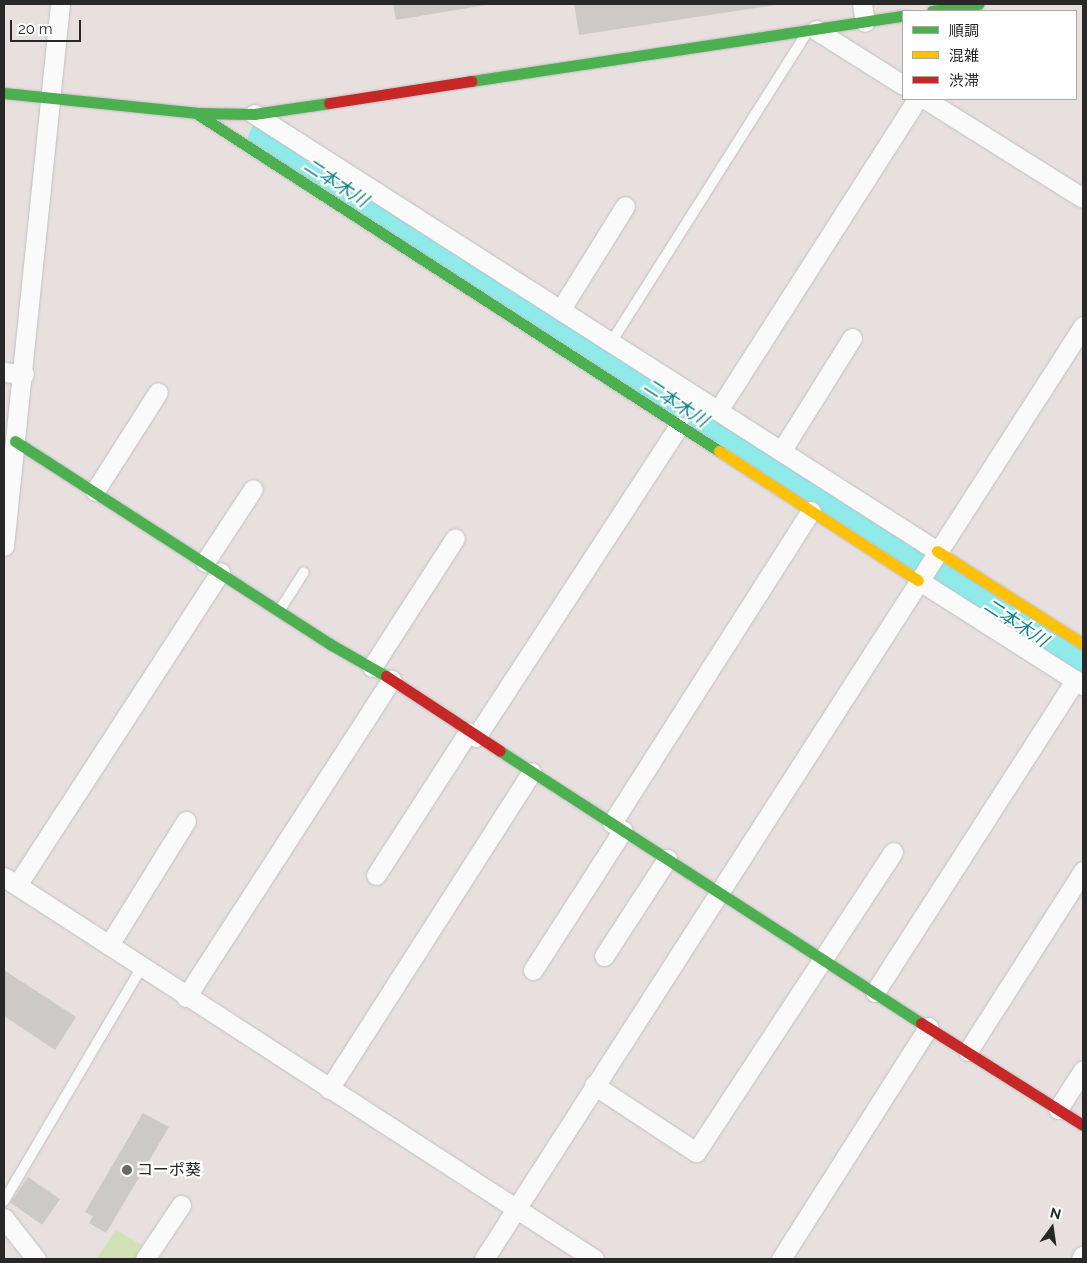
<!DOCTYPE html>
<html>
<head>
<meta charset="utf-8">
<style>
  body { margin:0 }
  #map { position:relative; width:1087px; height:1263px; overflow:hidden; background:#e7e0de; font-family:Raleway,"Noto Sans JP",sans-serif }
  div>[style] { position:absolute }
  .green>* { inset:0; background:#d3e2b6 }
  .river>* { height:42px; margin:-21px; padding:0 21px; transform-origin:21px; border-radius:21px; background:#90eaea }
  .building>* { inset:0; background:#cdc9c7; transform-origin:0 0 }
  .roads { filter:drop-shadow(0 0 1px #c0bfc0) drop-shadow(0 0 1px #c0bfc0) }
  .lane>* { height:10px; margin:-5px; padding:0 5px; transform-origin:5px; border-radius:5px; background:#fbfafa }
  .street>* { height:19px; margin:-9.5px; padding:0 9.5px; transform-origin:9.5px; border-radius:9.5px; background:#fbfafa }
  .fast>* { height:11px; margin:-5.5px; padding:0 5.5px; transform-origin:5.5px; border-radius:5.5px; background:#4caf50 }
  .slow>* { height:11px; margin:-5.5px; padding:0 5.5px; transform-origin:5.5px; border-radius:5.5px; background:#ffc107 }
  .jam>* { height:11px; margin:-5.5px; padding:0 5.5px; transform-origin:5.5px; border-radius:5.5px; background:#c62828 }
  .dots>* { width:14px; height:14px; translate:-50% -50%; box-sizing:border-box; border:2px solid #fff; border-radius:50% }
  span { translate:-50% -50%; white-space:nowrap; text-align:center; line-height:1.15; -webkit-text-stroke:4.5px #fff; paint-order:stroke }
  .poi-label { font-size:16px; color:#282828 }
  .left { translate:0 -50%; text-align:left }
  .water-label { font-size:18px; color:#0c808b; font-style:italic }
  .frame { position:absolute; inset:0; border:5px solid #282828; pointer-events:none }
  .legend { position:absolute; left:902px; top:10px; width:175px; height:90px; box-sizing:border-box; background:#fff; border:1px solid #a9a9a9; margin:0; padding:6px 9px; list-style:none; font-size:15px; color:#282828 }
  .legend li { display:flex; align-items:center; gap:10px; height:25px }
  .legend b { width:25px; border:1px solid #a9a9a9 }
  .north { position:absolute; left:1027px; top:1203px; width:50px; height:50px; -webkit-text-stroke:4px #fff; paint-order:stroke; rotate:14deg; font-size:14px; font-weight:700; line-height:20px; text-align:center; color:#282828 }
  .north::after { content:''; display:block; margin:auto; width:18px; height:22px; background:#282828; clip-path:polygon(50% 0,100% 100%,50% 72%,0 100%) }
  .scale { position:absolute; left:10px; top:20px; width:71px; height:22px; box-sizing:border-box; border:2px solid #282828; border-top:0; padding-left:6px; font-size:15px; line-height:18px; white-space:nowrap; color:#282828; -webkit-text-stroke:4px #fff; paint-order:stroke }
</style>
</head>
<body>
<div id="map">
  <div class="green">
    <i style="clip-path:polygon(116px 1230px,142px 1245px,134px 1259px,96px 1259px)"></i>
  </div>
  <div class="river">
    <i style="left:269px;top:140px;width:969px;rotate:32.87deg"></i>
  </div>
  <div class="building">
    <i style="clip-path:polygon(393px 4px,486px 4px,486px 5px,396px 20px)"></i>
    <i style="clip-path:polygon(574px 4px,776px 4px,776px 5px,579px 35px)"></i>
    <i style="clip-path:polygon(4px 970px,76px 1017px,55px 1050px,4px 1016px)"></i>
    <i style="clip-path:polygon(143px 1113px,169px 1127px,106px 1233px,89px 1223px,93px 1216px,85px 1212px)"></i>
    <i style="left:28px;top:1177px;width:39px;height:31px;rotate:35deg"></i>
  </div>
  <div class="roads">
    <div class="lane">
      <i style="left:612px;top:341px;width:363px;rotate:-57.7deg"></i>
      <i style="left:279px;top:611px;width:46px;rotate:-57.3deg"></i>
      <i style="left:4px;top:1201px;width:272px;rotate:-59.5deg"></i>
    </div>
    <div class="street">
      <i style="left:862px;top:4px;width:18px;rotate:81deg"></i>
      <i style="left:816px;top:30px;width:103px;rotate:32.3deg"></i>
      <i style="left:925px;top:99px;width:186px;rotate:32.1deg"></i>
      <i style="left:254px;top:114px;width:811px;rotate:32.61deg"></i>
      <i style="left:561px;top:309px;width:121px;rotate:-58.1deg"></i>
      <i style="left:4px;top:372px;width:20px;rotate:6deg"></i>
      <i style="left:719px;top:409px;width:368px;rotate:-57.4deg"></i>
      <i style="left:782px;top:450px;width:132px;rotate:-58deg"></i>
      <i style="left:95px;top:491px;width:117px;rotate:-57.5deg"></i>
      <i style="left:4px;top:546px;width:545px;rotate:-84.1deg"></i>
      <i style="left:205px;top:562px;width:87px;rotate:-56.7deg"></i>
      <i style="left:918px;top:580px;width:196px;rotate:32.5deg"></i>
      <i style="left:372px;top:667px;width:153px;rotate:-57.2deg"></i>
      <i style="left:476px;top:737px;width:371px;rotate:-56.9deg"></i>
      <i style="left:612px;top:823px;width:370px;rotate:-57.5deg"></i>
      <i style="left:376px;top:875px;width:170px;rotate:-57.2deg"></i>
      <i style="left:4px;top:877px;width:703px;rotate:32.92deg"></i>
      <i style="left:17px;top:885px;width:373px;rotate:-57deg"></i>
      <i style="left:109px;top:945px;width:146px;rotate:-58.2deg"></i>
      <i style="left:604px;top:956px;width:116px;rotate:-57deg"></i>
      <i style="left:533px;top:970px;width:166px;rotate:-57.3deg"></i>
      <i style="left:875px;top:992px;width:371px;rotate:-57.3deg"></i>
      <i style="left:186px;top:997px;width:378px;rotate:-57.1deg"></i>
      <i style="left:968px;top:1051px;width:214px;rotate:-57.4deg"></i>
      <i style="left:594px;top:1085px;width:122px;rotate:33.3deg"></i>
      <i style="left:696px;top:1152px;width:359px;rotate:-56.7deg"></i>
      <i style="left:329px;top:1089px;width:376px;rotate:-57.4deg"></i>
      <i style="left:1058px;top:1109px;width:46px;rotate:-57.3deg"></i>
      <i style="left:4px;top:1218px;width:52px;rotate:52deg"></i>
      <i style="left:145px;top:1259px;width:65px;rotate:-56.3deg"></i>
      <i style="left:484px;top:1259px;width:1109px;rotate:-57.3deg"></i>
      <i style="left:781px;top:1259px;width:275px;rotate:-57.6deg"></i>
      <i style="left:1081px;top:1259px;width:4px;rotate:-63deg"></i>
    </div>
    <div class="fast">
      <i style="left:932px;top:11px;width:47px;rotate:-8.7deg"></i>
      <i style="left:471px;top:81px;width:437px;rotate:-8.6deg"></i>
      <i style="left:4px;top:93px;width:193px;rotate:5.9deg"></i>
      <i style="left:196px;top:113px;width:58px;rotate:1deg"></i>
      <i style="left:254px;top:114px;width:76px;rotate:-8.3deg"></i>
      <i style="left:196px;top:113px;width:623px;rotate:32.87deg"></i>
      <i style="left:15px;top:441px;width:375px;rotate:32.8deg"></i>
      <i style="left:330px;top:644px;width:64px;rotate:29.7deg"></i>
      <i style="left:500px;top:751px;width:501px;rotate:32.87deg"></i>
    </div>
    <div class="slow">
      <i style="left:719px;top:451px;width:237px;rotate:33deg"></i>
      <i style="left:937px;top:551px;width:173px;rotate:32.5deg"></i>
    </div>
    <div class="jam">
      <i style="left:329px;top:103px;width:144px;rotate:-8.8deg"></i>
      <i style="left:386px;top:676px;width:136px;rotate:33.3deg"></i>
      <i style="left:921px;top:1023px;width:191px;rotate:32.2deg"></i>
    </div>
  </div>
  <div class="dots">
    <i style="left:127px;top:1170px;background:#6b6868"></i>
  </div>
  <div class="poi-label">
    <span class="left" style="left:137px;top:1170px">コーポ葵</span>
  </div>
  <div class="water-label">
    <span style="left:336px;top:183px;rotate:33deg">二本木川</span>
    <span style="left:676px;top:403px;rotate:33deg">二本木川</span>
    <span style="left:1016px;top:623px;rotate:33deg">二本木川</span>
  </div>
  <div class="frame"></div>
  <ul class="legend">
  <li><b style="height:6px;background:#4caf50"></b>順調</li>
  <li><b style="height:6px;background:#ffc107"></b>混雑</li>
  <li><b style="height:6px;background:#c62828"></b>渋滞</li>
  </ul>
  <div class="north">N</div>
  <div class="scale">20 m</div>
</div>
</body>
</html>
